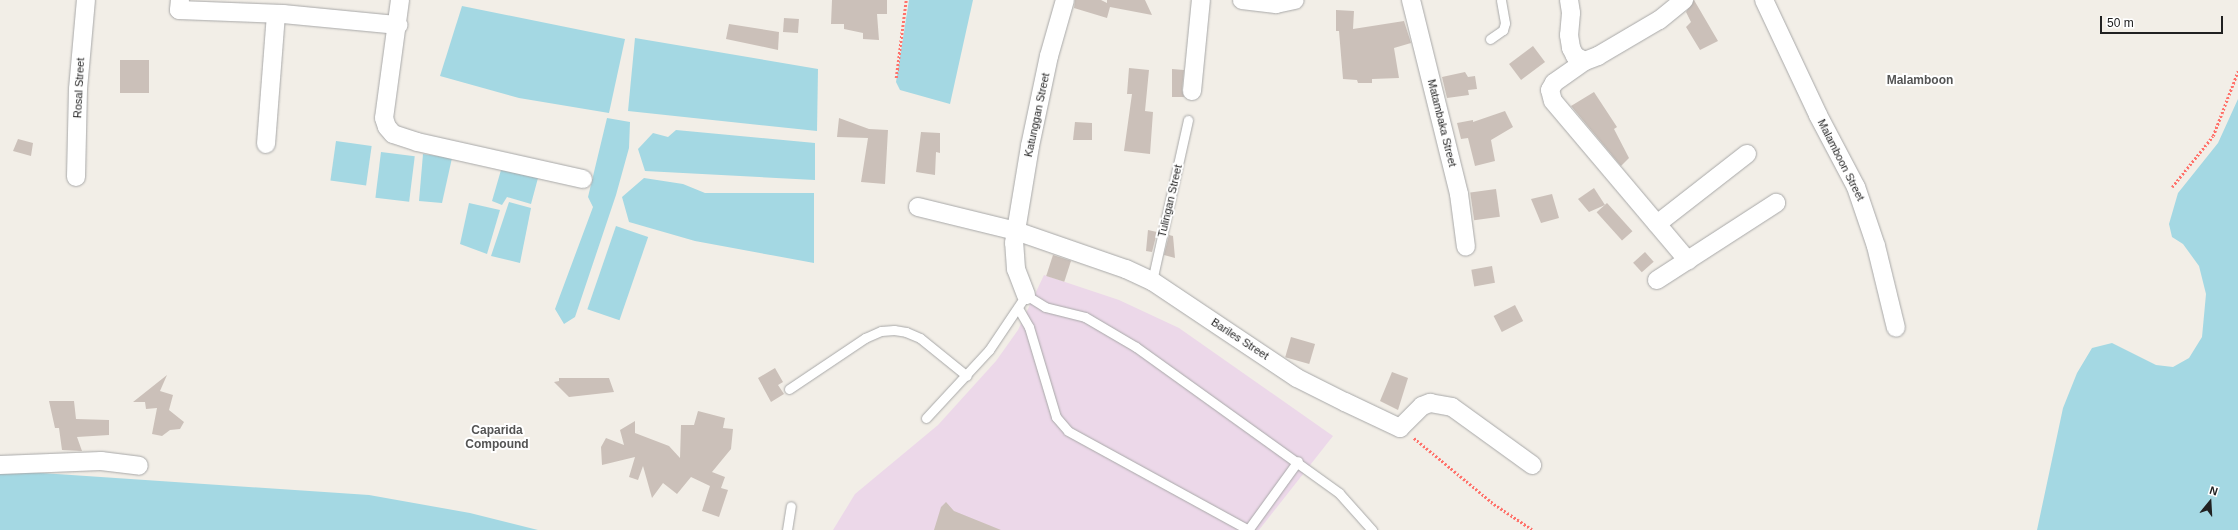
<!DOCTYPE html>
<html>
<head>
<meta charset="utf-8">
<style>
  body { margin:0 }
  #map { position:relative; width:2238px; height:530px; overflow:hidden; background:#f2eee7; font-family:Helvetica,sans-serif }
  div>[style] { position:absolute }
  .industrial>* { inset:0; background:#ecd8e9 }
  .water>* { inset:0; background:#a4d8e3; transform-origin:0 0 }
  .building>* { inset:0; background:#cbc0b9; transform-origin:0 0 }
  .path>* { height:2.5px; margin-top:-1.25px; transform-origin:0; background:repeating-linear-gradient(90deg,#ff726b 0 2px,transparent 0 4px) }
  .roads { filter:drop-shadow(0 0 1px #a8a8a8) drop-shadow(0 0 1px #a8a8a8) }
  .service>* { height:9px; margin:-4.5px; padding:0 4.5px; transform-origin:4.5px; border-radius:4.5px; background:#fff }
  .minor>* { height:18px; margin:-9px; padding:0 9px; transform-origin:9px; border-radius:9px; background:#fff }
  span { translate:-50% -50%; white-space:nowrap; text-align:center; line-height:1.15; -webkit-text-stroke:4px #fff; paint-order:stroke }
  .street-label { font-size:11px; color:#212121 }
  .neighbourhood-label { font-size:12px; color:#545454; font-weight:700 }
  .north { position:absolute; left:2190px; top:482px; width:40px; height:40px; -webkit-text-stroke:3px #fff; paint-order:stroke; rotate:18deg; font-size:11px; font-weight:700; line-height:16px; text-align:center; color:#212121 }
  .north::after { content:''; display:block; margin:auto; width:14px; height:18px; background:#212121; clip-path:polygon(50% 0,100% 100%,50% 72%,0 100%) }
  .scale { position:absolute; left:2100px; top:16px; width:123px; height:18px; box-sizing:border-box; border:2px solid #212121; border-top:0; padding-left:5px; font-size:12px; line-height:14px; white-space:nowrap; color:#212121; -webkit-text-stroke:3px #fff; paint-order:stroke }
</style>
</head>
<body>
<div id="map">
  <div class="industrial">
    <i style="clip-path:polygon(1044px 275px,1119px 300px,1179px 328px,1333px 436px,1259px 530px,833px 530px,855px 494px,938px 425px,996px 361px,1018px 330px)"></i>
  </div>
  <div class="water">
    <i style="clip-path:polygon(909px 0,973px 0,950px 104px,900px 90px,896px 82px)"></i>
    <i style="clip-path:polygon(462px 6px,625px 39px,609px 113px,519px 98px,440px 76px)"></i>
    <i style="clip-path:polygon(635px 38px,818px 69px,817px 131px,628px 111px)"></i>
    <i style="clip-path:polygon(2238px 99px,2238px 530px,2037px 530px,2063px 408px,2077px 373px,2092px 348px,2112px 343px,2156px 365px,2173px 367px,2189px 358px,2202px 337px,2206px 294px,2199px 266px,2183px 244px,2172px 237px,2169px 224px,2178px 193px,2218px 143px)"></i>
    <i style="clip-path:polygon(607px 118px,630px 122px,629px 148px,616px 195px,575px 317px,564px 324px,555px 309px,593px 207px,588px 197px)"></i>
    <i style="clip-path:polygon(676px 130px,815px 143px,815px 180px,645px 171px,638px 149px,653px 133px,668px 137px)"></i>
    <i style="left:336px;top:141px;width:36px;height:40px;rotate:8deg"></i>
    <i style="left:381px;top:152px;width:34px;height:46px;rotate:7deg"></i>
    <i style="clip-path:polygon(423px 154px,452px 158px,442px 203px,419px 201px)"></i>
    <i style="clip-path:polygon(501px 170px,538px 178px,531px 204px,507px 197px,502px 205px,492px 201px)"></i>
    <i style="clip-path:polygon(644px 178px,683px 184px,705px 193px,814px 193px,814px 263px,695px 241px,629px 222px,622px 197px)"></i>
    <i style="clip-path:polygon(509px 202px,531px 208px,520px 263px,491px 256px)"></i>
    <i style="clip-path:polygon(469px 203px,500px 210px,487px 254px,460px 244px)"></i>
    <i style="left:616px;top:226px;width:34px;height:88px;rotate:19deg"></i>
    <i style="clip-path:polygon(27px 472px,369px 495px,470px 513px,538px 530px,0 530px,0 473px)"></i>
  </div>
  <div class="building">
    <i style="clip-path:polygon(832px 0,887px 0,887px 14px,877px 14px,879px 40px,863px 39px,863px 33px,844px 29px,844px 24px,831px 24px)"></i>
    <i style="clip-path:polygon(1075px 0,1101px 0,1107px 3px,1107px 0,1145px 0,1152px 15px,1110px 7px,1107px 18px,1074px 8px)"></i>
    <i style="clip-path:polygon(1694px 0,1718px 41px,1700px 50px,1686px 27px,1691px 22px,1686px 12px)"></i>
    <i style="clip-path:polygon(1336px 10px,1354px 11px,1353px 29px,1404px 21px,1411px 43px,1394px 48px,1399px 78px,1372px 79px,1372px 83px,1358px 83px,1357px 80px,1343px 79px,1339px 31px,1336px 31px)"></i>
    <i style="left:784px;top:18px;width:15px;height:14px;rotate:4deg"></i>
    <i style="clip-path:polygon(729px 24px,779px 32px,778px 50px,726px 39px)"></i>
    <i style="left:1533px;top:46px;width:20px;height:30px;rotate:53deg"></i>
    <i style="left:120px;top:60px;width:29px;height:33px"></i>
    <i style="clip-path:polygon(1129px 68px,1149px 70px,1145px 111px,1153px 112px,1150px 154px,1124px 151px,1132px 94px,1127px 94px)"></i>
    <i style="clip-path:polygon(1172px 69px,1184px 70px,1182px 90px,1184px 97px,1172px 97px)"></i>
    <i style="clip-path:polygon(1465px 72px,1468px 77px,1475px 76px,1477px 89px,1468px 90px,1469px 95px,1447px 98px,1442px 77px)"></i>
    <i style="clip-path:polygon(1594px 92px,1617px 127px,1614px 129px,1629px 158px,1621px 166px,1571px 106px)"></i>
    <i style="clip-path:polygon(1505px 111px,1513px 127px,1491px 140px,1495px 161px,1475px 166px,1468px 138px,1461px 139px,1457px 123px,1473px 120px,1473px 122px)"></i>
    <i style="clip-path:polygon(839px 118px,869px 129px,888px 130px,885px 184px,861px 182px,868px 138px,837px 137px)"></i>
    <i style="clip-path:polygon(1075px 122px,1092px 123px,1092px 140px,1073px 140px)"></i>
    <i style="clip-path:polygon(921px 132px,940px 133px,940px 153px,936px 152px,935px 175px,916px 172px)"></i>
    <i style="clip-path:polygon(18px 139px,33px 143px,31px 156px,13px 151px)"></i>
    <i style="clip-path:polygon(1594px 188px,1605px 205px,1589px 212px,1578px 199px)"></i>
    <i style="left:1496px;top:189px;width:28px;height:26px;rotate:82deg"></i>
    <i style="clip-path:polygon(1552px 194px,1559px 218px,1541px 223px,1531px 199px)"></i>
    <i style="left:1607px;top:203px;width:38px;height:14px;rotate:48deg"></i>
    <i style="clip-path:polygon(1148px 230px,1157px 232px,1152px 252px,1146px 251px)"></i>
    <i style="clip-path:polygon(1169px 235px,1173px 236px,1175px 258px,1164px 255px)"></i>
    <i style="left:1645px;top:252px;width:13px;height:16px;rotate:48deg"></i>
    <i style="left:1053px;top:255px;width:19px;height:22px;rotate:18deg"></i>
    <i style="left:1492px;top:266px;width:17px;height:21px;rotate:80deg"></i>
    <i style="left:1515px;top:305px;width:18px;height:24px;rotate:63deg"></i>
    <i style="left:1291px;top:337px;width:25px;height:21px;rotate:16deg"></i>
    <i style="clip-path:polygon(775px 368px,783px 382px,778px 385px,784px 394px,771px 402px,758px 378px)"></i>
    <i style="clip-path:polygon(1392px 372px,1408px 378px,1398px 410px,1380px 401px)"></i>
    <i style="clip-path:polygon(167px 375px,160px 391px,173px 395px,169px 410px,184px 422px,180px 429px,170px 430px,162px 436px,152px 434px,157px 408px,146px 409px,145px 402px,133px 402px)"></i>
    <i style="clip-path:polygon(559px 378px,609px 378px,614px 392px,569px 397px,554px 382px,559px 381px)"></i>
    <i style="clip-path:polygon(49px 401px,74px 401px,76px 419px,109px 420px,109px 435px,77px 437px,82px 451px,62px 450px,59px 428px,55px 428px)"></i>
    <i style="clip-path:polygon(698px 411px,725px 418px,723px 428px,733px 429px,731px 449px,712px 472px,725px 477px,721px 488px,728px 490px,719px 517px,702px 511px,710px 486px,691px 477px,677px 494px,663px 483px,652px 498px,643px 466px,638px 480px,629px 477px,635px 457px,602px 465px,601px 447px,606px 438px,624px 445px,620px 430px,635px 421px,635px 433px,669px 446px,680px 458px,681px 425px,694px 425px)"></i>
    <i style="clip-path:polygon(946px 502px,954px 511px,1001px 530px,934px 530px,941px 507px)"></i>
  </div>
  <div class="path">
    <i style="left:896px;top:78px;width:79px;rotate:-82.7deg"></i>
    <i style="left:2172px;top:187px;width:65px;rotate:-51.2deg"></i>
    <i style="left:2213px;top:136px;width:70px;rotate:-69deg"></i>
    <i style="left:1414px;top:438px;width:104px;rotate:39.5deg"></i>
    <i style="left:1494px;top:504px;width:47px;rotate:33.7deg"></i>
  </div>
  <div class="roads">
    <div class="service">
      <i style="left:1490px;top:39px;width:16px;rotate:-35deg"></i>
      <i style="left:1503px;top:30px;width:7px;rotate:-74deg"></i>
      <i style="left:1505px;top:23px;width:23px;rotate:-100deg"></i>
      <i style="left:1152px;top:281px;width:165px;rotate:-77.4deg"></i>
      <i style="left:1018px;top:308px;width:22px;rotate:60deg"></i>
      <i style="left:1029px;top:327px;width:94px;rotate:73.3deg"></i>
      <i style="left:1056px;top:417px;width:18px;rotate:49deg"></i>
      <i style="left:1068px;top:431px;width:206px;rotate:28.7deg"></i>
      <i style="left:789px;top:389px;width:92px;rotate:-33.9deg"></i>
      <i style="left:865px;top:338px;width:17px;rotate:-24deg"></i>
      <i style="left:881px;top:331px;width:13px;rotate:-4deg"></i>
      <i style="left:894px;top:330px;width:12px;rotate:9deg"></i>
      <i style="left:906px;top:332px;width:15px;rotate:23deg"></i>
      <i style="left:920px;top:338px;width:60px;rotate:39deg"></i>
      <i style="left:926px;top:418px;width:93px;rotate:-47.2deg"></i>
      <i style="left:989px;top:350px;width:66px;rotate:-56.1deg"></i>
      <i style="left:1026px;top:295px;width:22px;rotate:32deg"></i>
      <i style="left:1045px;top:307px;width:41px;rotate:14deg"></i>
      <i style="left:1085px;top:317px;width:59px;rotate:30.5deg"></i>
      <i style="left:1136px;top:347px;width:250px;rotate:35.7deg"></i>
      <i style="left:1339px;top:493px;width:50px;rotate:48.3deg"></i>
      <i style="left:787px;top:530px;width:24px;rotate:-81deg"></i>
      <i style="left:1248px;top:530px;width:85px;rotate:-54.1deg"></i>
    </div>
    <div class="minor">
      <i style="left:180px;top:0;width:10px;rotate:96deg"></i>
      <i style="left:179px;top:10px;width:104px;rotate:2.2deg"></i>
      <i style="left:283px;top:14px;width:116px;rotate:5.5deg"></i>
      <i style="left:400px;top:0;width:119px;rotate:97.7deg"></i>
      <i style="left:384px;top:118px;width:9px;rotate:72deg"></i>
      <i style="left:387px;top:127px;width:9px;rotate:49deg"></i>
      <i style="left:393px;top:134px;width:25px;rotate:18deg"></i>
      <i style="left:417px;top:142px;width:170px;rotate:12.6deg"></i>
      <i style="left:1242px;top:0;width:34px;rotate:7deg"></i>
      <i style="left:1276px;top:4px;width:19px;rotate:-12deg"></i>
      <i style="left:1411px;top:0;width:200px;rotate:76.1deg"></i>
      <i style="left:1459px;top:194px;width:53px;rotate:82.5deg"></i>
      <i style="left:1569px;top:0;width:13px;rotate:81deg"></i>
      <i style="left:1571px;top:13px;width:22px;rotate:95deg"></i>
      <i style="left:1569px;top:35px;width:13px;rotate:81deg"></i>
      <i style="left:1571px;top:48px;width:9px;rotate:63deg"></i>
      <i style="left:1575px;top:56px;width:11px;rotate:27deg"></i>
      <i style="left:1684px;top:0;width:32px;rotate:141deg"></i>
      <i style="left:1659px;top:20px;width:71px;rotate:149.5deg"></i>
      <i style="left:1598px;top:56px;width:14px;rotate:159deg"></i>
      <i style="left:1585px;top:61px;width:38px;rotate:145deg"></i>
      <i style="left:1554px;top:83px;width:8px;rotate:120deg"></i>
      <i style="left:1550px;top:90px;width:11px;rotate:75deg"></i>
      <i style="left:1553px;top:101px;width:209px;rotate:49.8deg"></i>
      <i style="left:1764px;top:0;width:127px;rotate:64.8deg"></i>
      <i style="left:1818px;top:115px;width:81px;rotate:62.2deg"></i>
      <i style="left:1856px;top:187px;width:62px;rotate:71.3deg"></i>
      <i style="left:1876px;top:246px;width:84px;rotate:76.3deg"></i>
      <i style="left:1192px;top:91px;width:91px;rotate:-84.4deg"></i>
      <i style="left:266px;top:144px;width:130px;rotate:-85.6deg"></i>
      <i style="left:76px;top:177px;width:88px;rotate:-88.7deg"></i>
      <i style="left:78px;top:89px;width:89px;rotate:-84.9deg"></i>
      <i style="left:918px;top:207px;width:101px;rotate:13.8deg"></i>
      <i style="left:1016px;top:231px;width:116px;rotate:19.1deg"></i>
      <i style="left:1126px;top:269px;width:29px;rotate:25deg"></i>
      <i style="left:1152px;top:281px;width:174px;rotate:33.8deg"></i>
      <i style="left:1297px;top:378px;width:54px;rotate:26.6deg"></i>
      <i style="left:1345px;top:402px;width:61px;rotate:25.3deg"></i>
      <i style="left:1400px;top:428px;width:31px;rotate:-45deg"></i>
      <i style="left:1422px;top:406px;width:9px;rotate:-21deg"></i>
      <i style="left:1430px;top:403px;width:22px;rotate:10deg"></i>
      <i style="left:1452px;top:407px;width:99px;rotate:35.9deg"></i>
      <i style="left:1657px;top:224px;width:114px;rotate:-37.9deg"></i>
      <i style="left:1657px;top:280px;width:142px;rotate:-32.9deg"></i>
      <i style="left:1026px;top:295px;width:28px;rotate:-111deg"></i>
      <i style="left:1016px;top:269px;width:26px;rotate:-94deg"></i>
      <i style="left:1014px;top:243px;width:98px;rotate:-80.6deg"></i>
      <i style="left:1030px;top:146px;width:92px;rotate:-78.1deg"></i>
      <i style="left:1049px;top:56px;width:58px;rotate:-74.1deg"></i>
      <i style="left:0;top:465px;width:101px;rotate:-2.3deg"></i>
      <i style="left:101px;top:461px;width:38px;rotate:7deg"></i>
    </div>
  </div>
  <div class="street-label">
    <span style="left:79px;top:88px;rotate:-87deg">Rosal Street</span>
    <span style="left:1037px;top:115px;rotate:-78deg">Katunggan Street</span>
    <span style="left:1442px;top:123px;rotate:76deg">Matambaka Street</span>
    <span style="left:1841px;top:160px;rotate:63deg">Malamboon Street</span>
    <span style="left:1170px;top:201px;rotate:-77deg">Tulingan Street</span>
    <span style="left:1240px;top:339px;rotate:33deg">Bariles Street</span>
  </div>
  <div class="neighbourhood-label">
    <span style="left:1920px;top:81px">Malamboon</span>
    <span style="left:497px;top:438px">Caparida<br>Compound</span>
  </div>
  <div class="north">N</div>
  <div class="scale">50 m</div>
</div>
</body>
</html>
